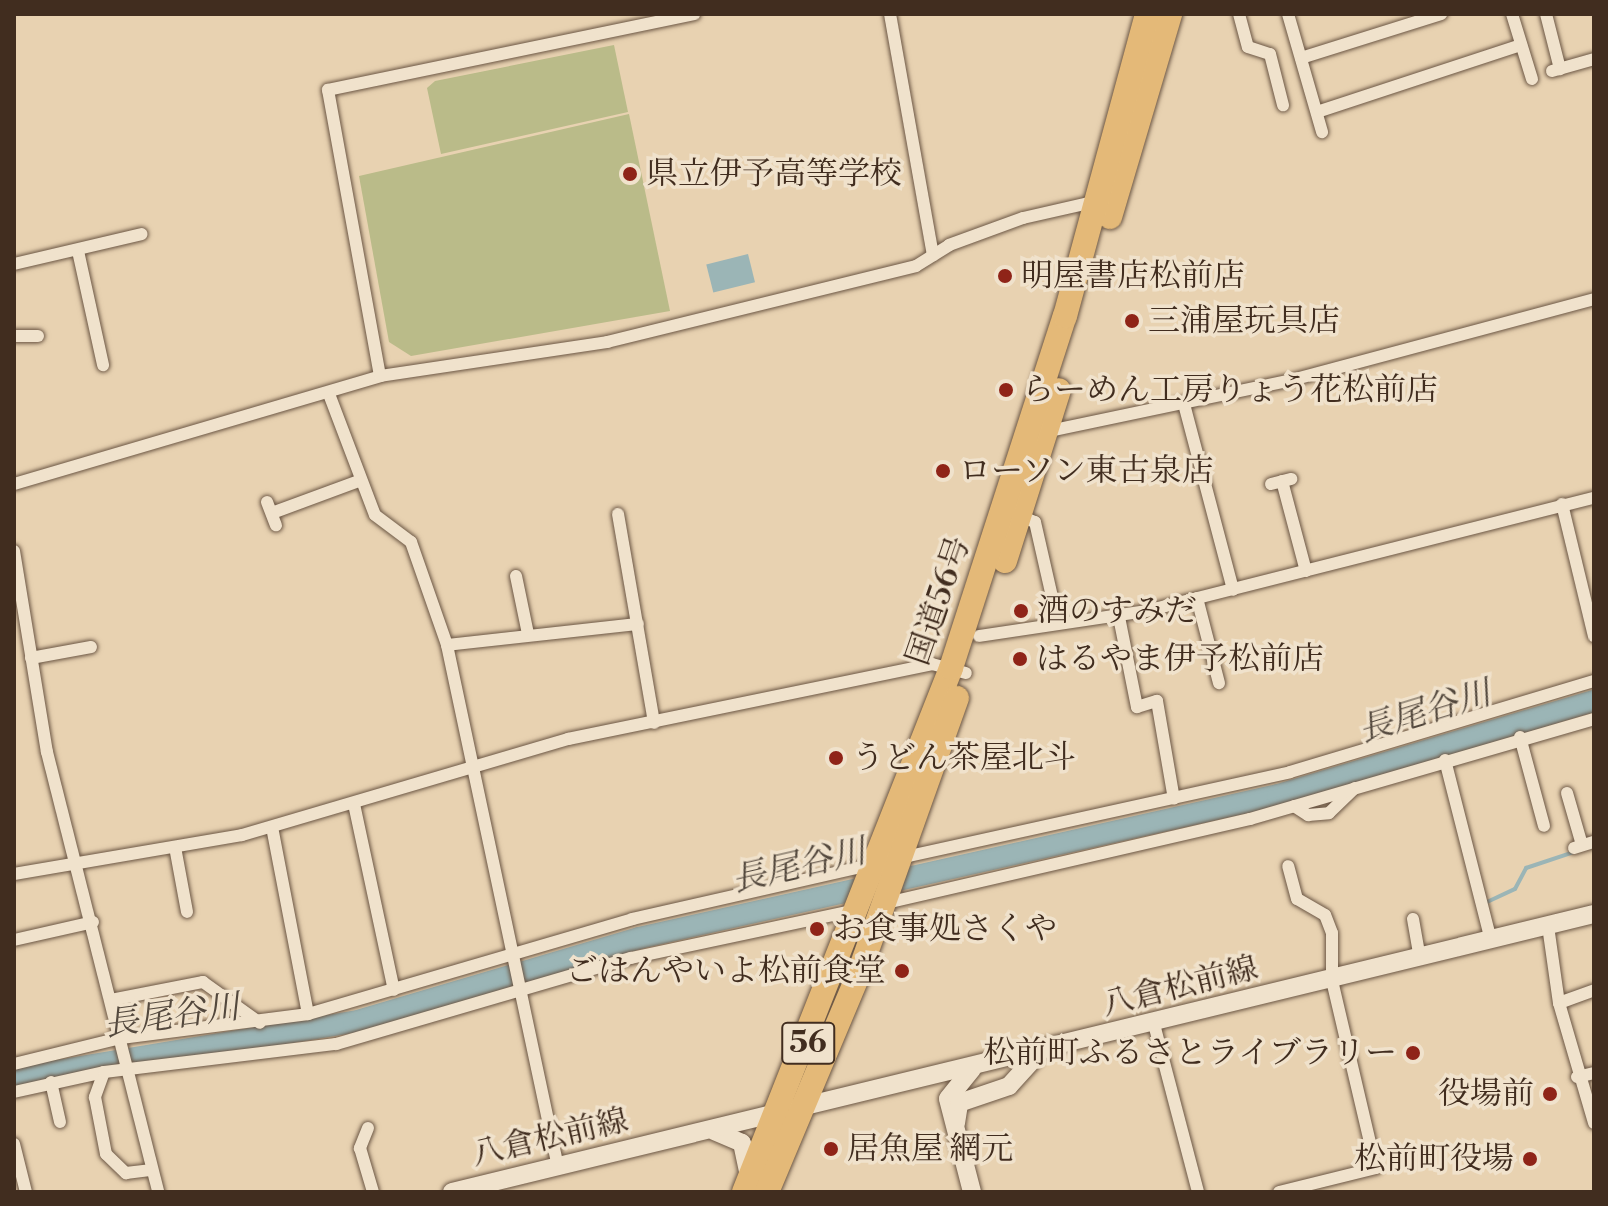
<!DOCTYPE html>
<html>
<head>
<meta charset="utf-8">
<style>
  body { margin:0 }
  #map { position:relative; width:1608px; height:1206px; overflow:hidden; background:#e8d2b1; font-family:"Libre Bodoni","Noto Serif JP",serif }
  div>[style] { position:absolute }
  .green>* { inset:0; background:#babb89 }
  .water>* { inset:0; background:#9bb5b6; transform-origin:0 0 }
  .stream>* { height:4px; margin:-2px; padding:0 2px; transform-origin:2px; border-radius:2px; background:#9bb5b6 }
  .river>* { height:22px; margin:-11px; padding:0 11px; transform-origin:11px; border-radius:11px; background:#9bb5b6 }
  .roads { filter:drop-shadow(0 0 2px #6b5644) drop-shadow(0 0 2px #6b5644) }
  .street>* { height:12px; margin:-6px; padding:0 6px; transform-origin:6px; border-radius:6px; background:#f0e2cc }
  .secondary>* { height:18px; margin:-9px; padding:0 9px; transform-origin:9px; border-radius:9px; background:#f0e2cc }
  .highway>* { height:24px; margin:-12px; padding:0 12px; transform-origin:12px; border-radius:12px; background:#e4b978 }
  .dots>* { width:22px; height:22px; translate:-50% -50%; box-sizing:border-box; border:4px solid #f0e2cc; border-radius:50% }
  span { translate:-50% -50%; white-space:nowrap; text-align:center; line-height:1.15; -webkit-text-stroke:7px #f0e2cc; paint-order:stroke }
  .shield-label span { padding:2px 6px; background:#f0e2cc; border:2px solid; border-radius:6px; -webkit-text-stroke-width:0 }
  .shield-label { font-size:30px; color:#412d1f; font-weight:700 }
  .poi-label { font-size:32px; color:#412d1f }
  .left { translate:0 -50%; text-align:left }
  .right { translate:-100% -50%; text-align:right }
  .street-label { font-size:32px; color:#412d1f }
  .water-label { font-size:34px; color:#53483d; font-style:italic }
  .frame { position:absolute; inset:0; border:16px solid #412d1f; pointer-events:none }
</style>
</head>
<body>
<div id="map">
  <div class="green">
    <i style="clip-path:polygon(614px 45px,628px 112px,441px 154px,427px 88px,435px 81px)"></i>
    <i style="clip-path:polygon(629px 114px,670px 311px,411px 356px,389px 342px,359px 176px)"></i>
  </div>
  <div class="water">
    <i style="left:748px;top:254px;width:29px;height:43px;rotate:76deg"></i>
  </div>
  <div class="stream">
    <i style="left:1487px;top:902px;width:31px;rotate:-25deg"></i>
    <i style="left:1515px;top:889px;width:24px;rotate:-62deg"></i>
    <i style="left:1526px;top:868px;width:51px;rotate:-18.4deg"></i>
  </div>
  <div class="river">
    <i style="left:14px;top:1078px;width:345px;rotate:-9.4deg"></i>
    <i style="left:354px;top:1022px;width:297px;rotate:-16.4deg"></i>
    <i style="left:639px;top:938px;width:655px;rotate:-12.61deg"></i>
    <i style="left:1278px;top:795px;width:330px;rotate:-16.6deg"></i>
  </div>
  <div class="roads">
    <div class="street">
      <i style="left:890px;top:14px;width:245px;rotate:79.9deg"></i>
      <i style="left:1239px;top:14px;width:34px;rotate:75deg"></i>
      <i style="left:1248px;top:47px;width:23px;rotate:18deg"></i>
      <i style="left:1270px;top:54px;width:53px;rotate:75.7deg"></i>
      <i style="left:1288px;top:14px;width:123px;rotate:73.9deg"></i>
      <i style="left:1512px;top:14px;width:68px;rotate:72.9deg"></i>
      <i style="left:1546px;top:14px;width:57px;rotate:75.7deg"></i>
      <i style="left:1301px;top:58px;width:147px;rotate:-17.4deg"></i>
      <i style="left:1552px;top:71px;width:44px;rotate:-15.9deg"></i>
      <i style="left:1317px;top:112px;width:215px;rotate:-18.2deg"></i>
      <i style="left:78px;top:251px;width:117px;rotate:77.6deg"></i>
      <i style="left:14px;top:264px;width:131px;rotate:-13.2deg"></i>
      <i style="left:14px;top:336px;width:24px"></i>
      <i style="left:380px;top:376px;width:291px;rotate:-100.3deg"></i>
      <i style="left:328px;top:90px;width:374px;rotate:-11.7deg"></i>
      <i style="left:329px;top:394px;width:129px;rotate:69.2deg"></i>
      <i style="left:375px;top:515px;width:45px;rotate:36.9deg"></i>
      <i style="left:411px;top:542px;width:109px;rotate:70.7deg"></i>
      <i style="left:447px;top:645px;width:534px;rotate:78deg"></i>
      <i style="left:1184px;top:404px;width:192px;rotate:75.2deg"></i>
      <i style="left:1045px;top:432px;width:252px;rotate:-11.9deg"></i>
      <i style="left:1292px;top:380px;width:313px;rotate:-15deg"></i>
      <i style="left:1282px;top:481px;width:93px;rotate:75.1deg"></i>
      <i style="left:14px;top:484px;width:382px;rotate:-16.4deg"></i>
      <i style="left:380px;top:376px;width:230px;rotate:-8.5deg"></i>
      <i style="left:607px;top:342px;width:318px;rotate:-13.8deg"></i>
      <i style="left:916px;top:266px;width:39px;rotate:-32deg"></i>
      <i style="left:949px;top:245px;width:79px;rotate:-20deg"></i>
      <i style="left:1023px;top:218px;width:76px;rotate:-12.9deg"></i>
      <i style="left:1271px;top:484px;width:21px;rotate:-14deg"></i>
      <i style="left:267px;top:502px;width:25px;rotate:69deg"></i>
      <i style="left:1562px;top:504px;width:136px;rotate:76.4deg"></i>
      <i style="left:272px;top:513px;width:95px;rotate:-20.3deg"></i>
      <i style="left:618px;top:514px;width:212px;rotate:80.2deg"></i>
      <i style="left:1020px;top:516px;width:16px;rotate:22deg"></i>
      <i style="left:1035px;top:522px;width:104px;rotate:77.2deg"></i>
      <i style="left:14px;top:551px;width:204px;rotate:80.7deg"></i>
      <i style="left:47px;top:752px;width:454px;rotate:75.8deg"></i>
      <i style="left:516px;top:576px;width:59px;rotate:78.3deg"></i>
      <i style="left:1197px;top:598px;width:88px;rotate:75.5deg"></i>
      <i style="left:1119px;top:617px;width:92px;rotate:78.7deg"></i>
      <i style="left:1137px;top:707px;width:21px;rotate:-17deg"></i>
      <i style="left:1157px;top:701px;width:99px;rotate:80.2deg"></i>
      <i style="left:979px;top:636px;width:169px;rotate:-8.5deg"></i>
      <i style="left:1146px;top:611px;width:462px;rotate:-14.2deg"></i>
      <i style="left:447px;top:645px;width:192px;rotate:-6.3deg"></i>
      <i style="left:31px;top:658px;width:61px;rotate:-10.4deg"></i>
      <i style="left:1520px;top:737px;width:92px;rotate:74.9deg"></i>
      <i style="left:1445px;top:760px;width:186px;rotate:75.7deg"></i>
      <i style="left:1567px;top:793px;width:54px;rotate:73.9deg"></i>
      <i style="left:354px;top:804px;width:190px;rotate:77.9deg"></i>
      <i style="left:1294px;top:806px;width:17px;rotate:33deg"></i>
      <i style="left:1308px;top:815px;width:21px;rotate:-5deg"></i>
      <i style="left:1329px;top:813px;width:36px;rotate:-44deg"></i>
      <i style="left:272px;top:827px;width:190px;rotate:79.1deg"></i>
      <i style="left:175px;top:847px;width:66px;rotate:79.5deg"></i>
      <i style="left:1574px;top:848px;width:21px;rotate:-17deg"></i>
      <i style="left:900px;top:858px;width:399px;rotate:-12.4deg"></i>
      <i style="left:1290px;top:772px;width:317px;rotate:-16.7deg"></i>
      <i style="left:14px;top:874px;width:231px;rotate:-9.7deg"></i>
      <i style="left:242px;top:835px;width:340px;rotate:-16.4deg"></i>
      <i style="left:568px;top:739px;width:372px;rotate:-11.6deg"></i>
      <i style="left:932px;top:664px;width:35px;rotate:15deg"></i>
      <i style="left:882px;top:904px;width:378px;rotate:-13deg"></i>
      <i style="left:1250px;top:819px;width:358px;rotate:-16.2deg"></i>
      <i style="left:1413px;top:919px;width:40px;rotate:80deg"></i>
      <i style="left:1548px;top:926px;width:78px;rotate:81.9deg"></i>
      <i style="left:1559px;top:1003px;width:125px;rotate:73.7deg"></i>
      <i style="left:14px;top:940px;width:81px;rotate:-12.8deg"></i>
      <i style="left:111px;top:1000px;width:94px;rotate:-11.1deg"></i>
      <i style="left:203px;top:982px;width:70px;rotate:35.7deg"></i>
      <i style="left:1559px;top:1003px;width:37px;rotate:-20deg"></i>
      <i style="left:1154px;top:1024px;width:174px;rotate:75.3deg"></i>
      <i style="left:14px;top:1064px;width:110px;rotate:-13.7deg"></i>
      <i style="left:121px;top:1038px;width:189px;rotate:-7.3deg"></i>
      <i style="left:308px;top:1014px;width:338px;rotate:-16.3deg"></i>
      <i style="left:632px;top:919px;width:248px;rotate:-12.8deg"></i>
      <i style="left:104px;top:1072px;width:27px;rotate:110deg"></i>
      <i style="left:95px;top:1097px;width:58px;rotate:79.1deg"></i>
      <i style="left:106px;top:1154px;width:28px;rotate:44deg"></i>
      <i style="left:126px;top:1173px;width:26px;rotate:-7deg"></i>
      <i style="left:1577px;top:1077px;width:17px;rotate:-13deg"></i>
      <i style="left:51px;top:1082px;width:41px;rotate:77.3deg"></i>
      <i style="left:14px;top:1092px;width:92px;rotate:-12.5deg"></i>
      <i style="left:104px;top:1072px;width:234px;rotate:-6.9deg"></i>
      <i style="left:336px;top:1044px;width:307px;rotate:-16.3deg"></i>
      <i style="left:631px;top:958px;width:231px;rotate:-12deg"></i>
      <i style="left:368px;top:1128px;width:22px;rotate:112deg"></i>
      <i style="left:360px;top:1148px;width:46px;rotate:73.5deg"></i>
      <i style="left:14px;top:1144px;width:49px;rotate:76deg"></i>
      <i style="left:1279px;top:1192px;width:100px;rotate:-13.9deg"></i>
      <i style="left:1376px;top:1168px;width:193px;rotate:-103.2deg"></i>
      <i style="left:1332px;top:980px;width:47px;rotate:-90deg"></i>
      <i style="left:1332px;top:933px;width:19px;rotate:-111deg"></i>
      <i style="left:1325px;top:915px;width:32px;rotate:-150deg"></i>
      <i style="left:1297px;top:899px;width:34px;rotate:-105deg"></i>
    </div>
    <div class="secondary">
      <i style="left:972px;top:1069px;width:38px;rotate:129deg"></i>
      <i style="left:948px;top:1099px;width:96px;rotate:75.5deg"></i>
      <i style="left:956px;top:1123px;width:20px;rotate:-81deg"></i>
      <i style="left:959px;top:1103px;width:53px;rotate:-18.8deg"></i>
      <i style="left:1009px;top:1086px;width:45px;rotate:-47.7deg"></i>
      <i style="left:714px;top:1131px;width:30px;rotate:23deg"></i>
      <i style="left:742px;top:1143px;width:35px;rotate:78deg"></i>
      <i style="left:452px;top:1192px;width:1175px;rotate:-13.68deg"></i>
    </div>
    <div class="highway">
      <i style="left:1110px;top:217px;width:212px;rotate:-73.5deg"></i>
      <i style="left:1005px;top:561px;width:179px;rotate:-72.5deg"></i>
      <i style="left:744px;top:1192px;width:563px;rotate:-68.44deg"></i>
      <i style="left:951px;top:668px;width:370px;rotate:-72.1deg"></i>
      <i style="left:1065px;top:316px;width:313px;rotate:-74.8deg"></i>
      <i style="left:767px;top:1192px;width:238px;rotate:-67.2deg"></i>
      <i style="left:859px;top:973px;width:292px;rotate:-70.4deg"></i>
    </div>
  </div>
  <div class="dots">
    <i style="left:630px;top:174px;background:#8f2418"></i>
    <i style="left:1005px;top:276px;background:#8f2418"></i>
    <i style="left:1132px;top:321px;background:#8f2418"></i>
    <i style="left:1006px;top:390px;background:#8f2418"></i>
    <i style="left:943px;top:471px;background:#8f2418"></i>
    <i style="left:1021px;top:611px;background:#8f2418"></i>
    <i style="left:1020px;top:659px;background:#8f2418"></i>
    <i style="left:836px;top:758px;background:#8f2418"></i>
    <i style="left:817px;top:929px;background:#8f2418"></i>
    <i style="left:902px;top:971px;background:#8f2418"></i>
    <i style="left:1413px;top:1053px;background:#8f2418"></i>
    <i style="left:1550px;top:1094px;background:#8f2418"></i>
    <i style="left:831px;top:1149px;background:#8f2418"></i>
    <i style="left:1530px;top:1159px;background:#8f2418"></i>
  </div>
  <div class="shield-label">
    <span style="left:808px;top:1043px">56</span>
  </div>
  <div class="poi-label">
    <span class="left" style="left:646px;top:174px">県立伊予高等学校</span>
    <span class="left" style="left:1021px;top:276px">明屋書店松前店</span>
    <span class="left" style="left:1148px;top:321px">三浦屋玩具店</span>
    <span class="left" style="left:1022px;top:390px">らーめん工房りょう花松前店</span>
    <span class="left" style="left:959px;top:471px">ローソン東古泉店</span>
    <span class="left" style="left:1037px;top:611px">酒のすみだ</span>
    <span class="left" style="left:1036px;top:659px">はるやま伊予松前店</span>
    <span class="left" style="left:852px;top:758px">うどん茶屋北斗</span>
    <span class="left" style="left:833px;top:929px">お食事処さくや</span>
    <span class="right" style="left:886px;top:971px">ごはんやいよ松前食堂</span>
    <span class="right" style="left:1397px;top:1053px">松前町ふるさとライブラリー</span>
    <span class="right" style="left:1534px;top:1094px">役場前</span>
    <span class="left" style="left:847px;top:1149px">居魚屋 網元</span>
    <span class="right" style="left:1514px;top:1159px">松前町役場</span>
  </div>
  <div class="street-label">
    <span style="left:939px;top:601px;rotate:-71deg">国道56号</span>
    <span style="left:1180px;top:987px;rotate:-14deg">八倉松前線</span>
    <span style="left:550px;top:1138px;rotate:-13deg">八倉松前線</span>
  </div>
  <div class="water-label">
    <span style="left:1425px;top:713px;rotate:-17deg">長尾谷川</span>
    <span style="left:799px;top:867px;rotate:-13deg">長尾谷川</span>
    <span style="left:172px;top:1017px;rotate:-8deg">長尾谷川</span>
  </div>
  <div class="frame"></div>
</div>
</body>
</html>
